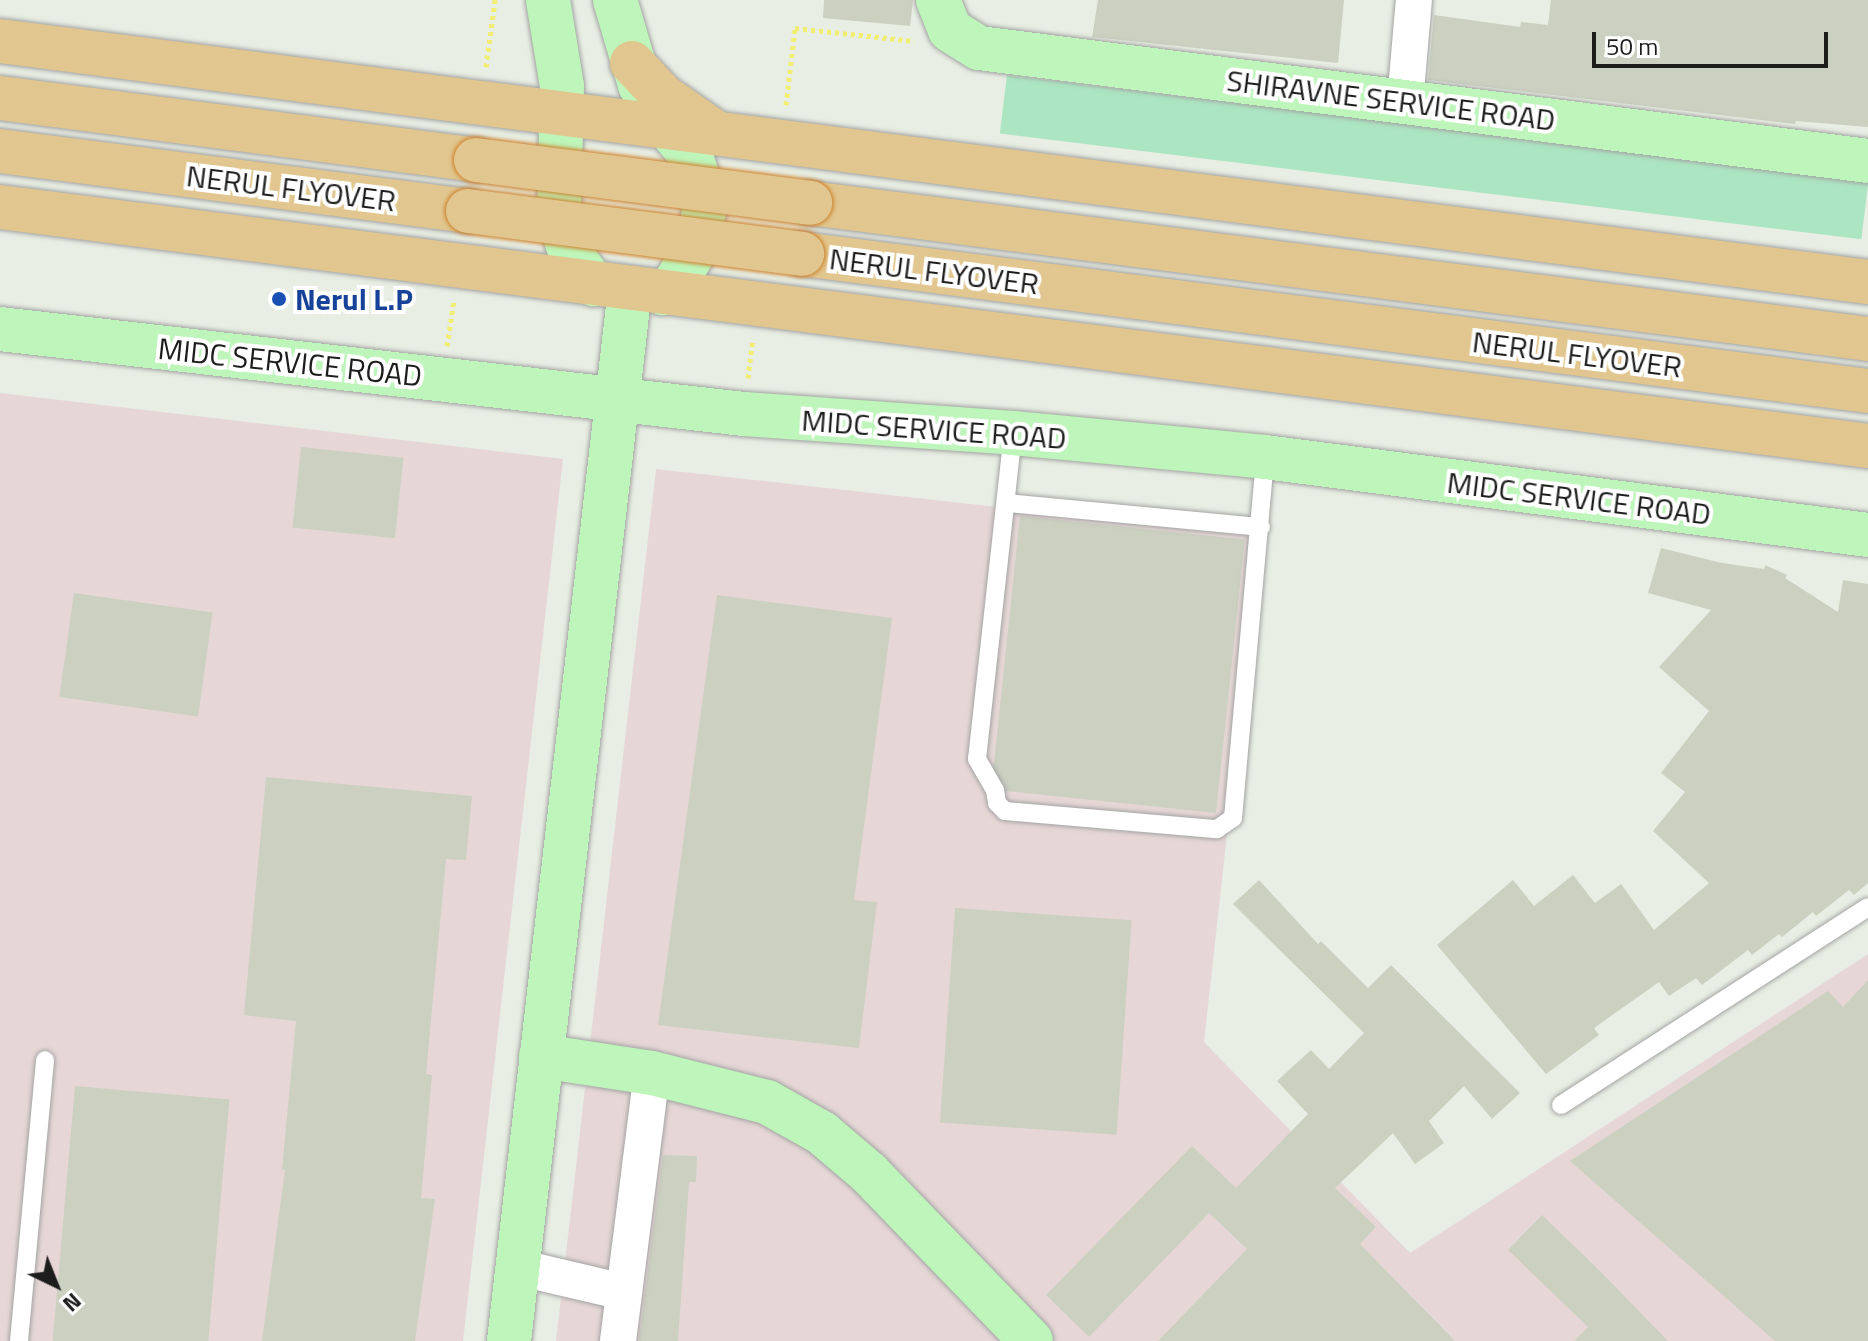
<!DOCTYPE html>
<html>
<head>
<meta charset="utf-8">
<style>
  body { margin:0 }
  #map { position:relative; width:1868px; height:1341px; overflow:hidden; background:#e8eee3; font-family:"Titillium Web",sans-serif }
  div>[style] { position:absolute }
  .industrial>* { inset:0; background:#e6d7d6 }
  .grass>* { inset:0; background:#ace5c2; transform-origin:0 0 }
  .building>* { inset:0; background:#cbd0c1; transform-origin:0 0 }
  .path>* { height:5px; margin-top:-2.5px; transform-origin:0; background:repeating-linear-gradient(90deg,#f1ee71 0 4px,transparent 0 8px) }
  .roads { filter:drop-shadow(0 0 2px #a4a4a4) drop-shadow(0 0 2px #a4a4a4) }
  .lane>* { height:18px; margin:-9px; padding:0 9px; transform-origin:9px; border-radius:9px; background:#fff }
  .street>* { height:36px; margin:-18px; padding:0 18px; transform-origin:18px; border-radius:18px; background:#fff }
  .secondary>* { height:44px; margin:-22px; padding:0 22px; transform-origin:22px; border-radius:22px; background:#bef5ba }
  .highway>* { height:44px; margin:-22px; padding:0 22px; transform-origin:22px; border-radius:22px; background:#e1c78f }
  .bridges { filter:drop-shadow(0 0 2px #ce822e) drop-shadow(0 0 2px #ce822e) }
  .highway-bridge>* { height:44px; margin:-22px; padding:0 22px; transform-origin:22px; border-radius:22px; background:#e1c78f }
  .dots>* { width:22px; height:22px; translate:-50% -50%; box-sizing:border-box; border:4px solid #fff; border-radius:50% }
  span { translate:-50% -50%; white-space:nowrap; text-align:center; line-height:1.15; -webkit-text-stroke:8px #fff; paint-order:stroke }
  .street-label { font-size:30px; color:#1d1d1d }
  .transit-label { font-size:30px; color:#164399; font-weight:700 }
  .left { translate:0 -50%; text-align:left }
  .north { position:absolute; left:16px; top:1245px; width:80px; height:80px; -webkit-text-stroke:6px #fff; paint-order:stroke; rotate:137deg; font-size:22px; font-weight:700; line-height:32px; text-align:center; color:#1d1d1d }
  .north::after { content:''; display:block; margin:auto; width:28px; height:36px; background:#1d1d1d; clip-path:polygon(50% 0,100% 100%,50% 72%,0 100%) }
  .scale { position:absolute; left:1592px; top:32px; width:236px; height:36px; box-sizing:border-box; border:4px solid #1d1d1d; border-top:0; padding-left:10px; font-size:24px; line-height:28px; white-space:nowrap; color:#1d1d1d; -webkit-text-stroke:6px #fff; paint-order:stroke }
</style>
</head>
<body>
<div id="map">
  <div class="industrial">
    <i style="clip-path:polygon(0 393px,563px 459px,463px 1341px,0 1341px)"></i>
    <i style="clip-path:polygon(656px 469px,1260px 536px,1204px 1042px,1410px 1253px,1868px 954px,1868px 1341px,556px 1341px)"></i>
  </div>
  <div class="grass">
    <i style="left:1007px;top:75px;width:868px;height:59px;rotate:7deg"></i>
  </div>
  <div class="building">
    <i style="clip-path:polygon(824px 0,913px 0,910px 26px,823px 18px)"></i>
    <i style="clip-path:polygon(1098px 0,1344px 0,1338px 63px,1092px 37px)"></i>
    <i style="clip-path:polygon(1551px 0,1868px 0,1868px 127px,1796px 121px,1795px 124px,1428px 80px,1434px 15px,1520px 27px,1521px 22px,1548px 25px)"></i>
    <i style="left:301px;top:447px;width:103px;height:81px;rotate:6deg"></i>
    <i style="left:1020px;top:516px;width:226px;height:275px;rotate:6deg"></i>
    <i style="clip-path:polygon(1661px 548px,1722px 563px,1764px 569px,1765px 565px,1787px 575px,1785px 578px,1838px 612px,1843px 580px,1868px 584px,1868px 883px,1854px 895px,1849px 890px,1816px 916px,1813px 912px,1782px 937px,1779px 934px,1752px 955px,1748px 950px,1702px 985px,1696px 978px,1669px 996px,1659px 982px,1594px 1028px,1599px 1035px,1546px 1074px,1437px 945px,1513px 880px,1534px 906px,1573px 875px,1595px 903px,1621px 884px,1654px 930px,1709px 883px,1653px 831px,1685px 792px,1661px 773px,1709px 711px,1659px 667px,1711px 610px,1648px 593px)"></i>
    <i style="left:74px;top:593px;width:140px;height:105px;rotate:8deg"></i>
    <i style="clip-path:polygon(717px 595px,892px 618px,854px 900px,877px 902px,859px 1048px,658px 1025px)"></i>
    <i style="clip-path:polygon(266px 777px,472px 796px,466px 860px,446px 859px,426px 1074px,432px 1075px,421px 1198px,435px 1199px,415px 1341px,262px 1341px,285px 1170px,282px 1170px,296px 1021px,244px 1015px)"></i>
    <i style="clip-path:polygon(1259px 880px,1318px 944px,1321px 941px,1368px 988px,1391px 965px,1520px 1093px,1492px 1119px,1464px 1086px,1429px 1121px,1444px 1143px,1415px 1164px,1393px 1133px,1335px 1188px,1376px 1227px,1360px 1244px,1455px 1341px,1158px 1341px,1247px 1249px,1209px 1213px,1089px 1337px,1046px 1295px,1192px 1146px,1236px 1188px,1308px 1114px,1277px 1081px,1311px 1050px,1329px 1069px,1364px 1033px,1233px 904px)"></i>
    <i style="left:955px;top:908px;width:177px;height:215px;rotate:4deg"></i>
    <i style="clip-path:polygon(1868px 980px,1868px 1341px,1775px 1341px,1570px 1161px,1828px 991px,1843px 1007px)"></i>
    <i style="left:75px;top:1086px;width:155px;height:256px;rotate:5deg"></i>
    <i style="clip-path:polygon(663px 1155px,697px 1156px,696px 1182px,689px 1182px,678px 1341px,639px 1341px)"></i>
    <i style="clip-path:polygon(1542px 1215px,1599px 1270px,1668px 1341px,1574px 1341px,1588px 1327px,1508px 1250px)"></i>
  </div>
  <div class="path">
    <i style="left:486px;top:67px;width:68px;rotate:-82.3deg"></i>
    <i style="left:786px;top:105px;width:78px;rotate:-83.3deg"></i>
    <i style="left:795px;top:28px;width:120px;rotate:6.2deg"></i>
    <i style="left:447px;top:346px;width:47px;rotate:-81.3deg"></i>
    <i style="left:748px;top:378px;width:38px;rotate:-83deg"></i>
  </div>
  <div class="roads">
    <div class="lane">
      <i style="left:1013px;top:433px;width:328px;rotate:96.3deg"></i>
      <i style="left:977px;top:759px;width:36px;rotate:60deg"></i>
      <i style="left:995px;top:790px;width:13px;rotate:81deg"></i>
      <i style="left:997px;top:803px;width:11px;rotate:45deg"></i>
      <i style="left:1005px;top:811px;width:213px;rotate:4.9deg"></i>
      <i style="left:1217px;top:829px;width:19px;rotate:-35deg"></i>
      <i style="left:1233px;top:818px;width:362px;rotate:-84.9deg"></i>
      <i style="left:1007px;top:503px;width:255px;rotate:5.4deg"></i>
      <i style="left:1561px;top:1105px;width:365px;rotate:-32.8deg"></i>
      <i style="left:19px;top:1341px;width:282px;rotate:-84.7deg"></i>
    </div>
    <div class="street">
      <i style="left:1405px;top:102px;width:102px;rotate:-85deg"></i>
      <i style="left:517px;top:1267px;width:110px;rotate:13.2deg"></i>
      <i style="left:618px;top:1341px;width:270px;rotate:-82.8deg"></i>
    </div>
    <div class="secondary">
      <i style="left:548px;top:0;width:87px;rotate:80.8deg"></i>
      <i style="left:562px;top:86px;width:132px;rotate:91.3deg"></i>
      <i style="left:559px;top:218px;width:38px;rotate:72deg"></i>
      <i style="left:571px;top:254px;width:38px;rotate:53deg"></i>
      <i style="left:615px;top:0;width:89px;rotate:73.6deg"></i>
      <i style="left:640px;top:85px;width:27px;rotate:62deg"></i>
      <i style="left:653px;top:109px;width:60px;rotate:51deg"></i>
      <i style="left:691px;top:156px;width:38px;rotate:72deg"></i>
      <i style="left:703px;top:192px;width:20px;rotate:87deg"></i>
      <i style="left:704px;top:212px;width:38px;rotate:102deg"></i>
      <i style="left:696px;top:249px;width:40px;rotate:122deg"></i>
      <i style="left:675px;top:283px;width:16px;rotate:140deg"></i>
      <i style="left:938px;top:0;width:32px;rotate:68deg"></i>
      <i style="left:950px;top:30px;width:34px;rotate:32deg"></i>
      <i style="left:979px;top:48px;width:896px;rotate:7.24deg"></i>
      <i style="left:0;top:329px;width:749px;rotate:6.52deg"></i>
      <i style="left:744px;top:414px;width:270px;rotate:4deg"></i>
      <i style="left:1013px;top:433px;width:253px;rotate:5.4deg"></i>
      <i style="left:1265px;top:457px;width:608px;rotate:7.37deg"></i>
      <i style="left:541px;top:1056px;width:112px;rotate:8.7deg"></i>
      <i style="left:652px;top:1073px;width:119px;rotate:14.2deg"></i>
      <i style="left:767px;top:1102px;width:63px;rotate:29.4deg"></i>
      <i style="left:822px;top:1133px;width:62px;rotate:40.4deg"></i>
      <i style="left:869px;top:1173px;width:233px;rotate:46deg"></i>
      <i style="left:509px;top:1341px;width:1060px;rotate:-83.44deg"></i>
    </div>
    <div class="highway">
      <i style="left:0;top:41px;width:1883px;rotate:7.35deg"></i>
      <i style="left:632px;top:63px;width:45px;rotate:46.8deg"></i>
      <i style="left:663px;top:96px;width:60px;rotate:34.8deg"></i>
      <i style="left:0;top:98px;width:480px;rotate:7.4deg"></i>
      <i style="left:0;top:151px;width:472px;rotate:7.3deg"></i>
      <i style="left:810px;top:203px;width:1067px;rotate:7.32deg"></i>
      <i style="left:0;top:207px;width:1883px;rotate:7.29deg"></i>
      <i style="left:802px;top:254px;width:1075px;rotate:7.32deg"></i>
    </div>
  </div>
  <div class="bridges">
    <div class="highway-bridge">
      <i style="left:476px;top:160px;width:337px;rotate:7.3deg"></i>
      <i style="left:468px;top:211px;width:337px;rotate:7.3deg"></i>
    </div>
  </div>
  <div class="dots">
    <i style="left:279px;top:299px;background:#1a4fb4"></i>
  </div>
  <div class="street-label">
    <span style="left:1391px;top:100px;rotate:7deg">SHIRAVNE SERVICE ROAD</span>
    <span style="left:291px;top:188px;rotate:7deg">NERUL FLYOVER</span>
    <span style="left:934px;top:271px;rotate:7deg">NERUL FLYOVER</span>
    <span style="left:1577px;top:354px;rotate:7deg">NERUL FLYOVER</span>
    <span style="left:290px;top:362px;rotate:6deg">MIDC SERVICE ROAD</span>
    <span style="left:934px;top:429px;rotate:4deg">MIDC SERVICE ROAD</span>
    <span style="left:1579px;top:498px;rotate:7deg">MIDC SERVICE ROAD</span>
  </div>
  <div class="transit-label">
    <span class="left" style="left:295px;top:299px">Nerul L.P</span>
  </div>
  <div class="north">N</div>
  <div class="scale">50 m</div>
</div>
</body>
</html>
